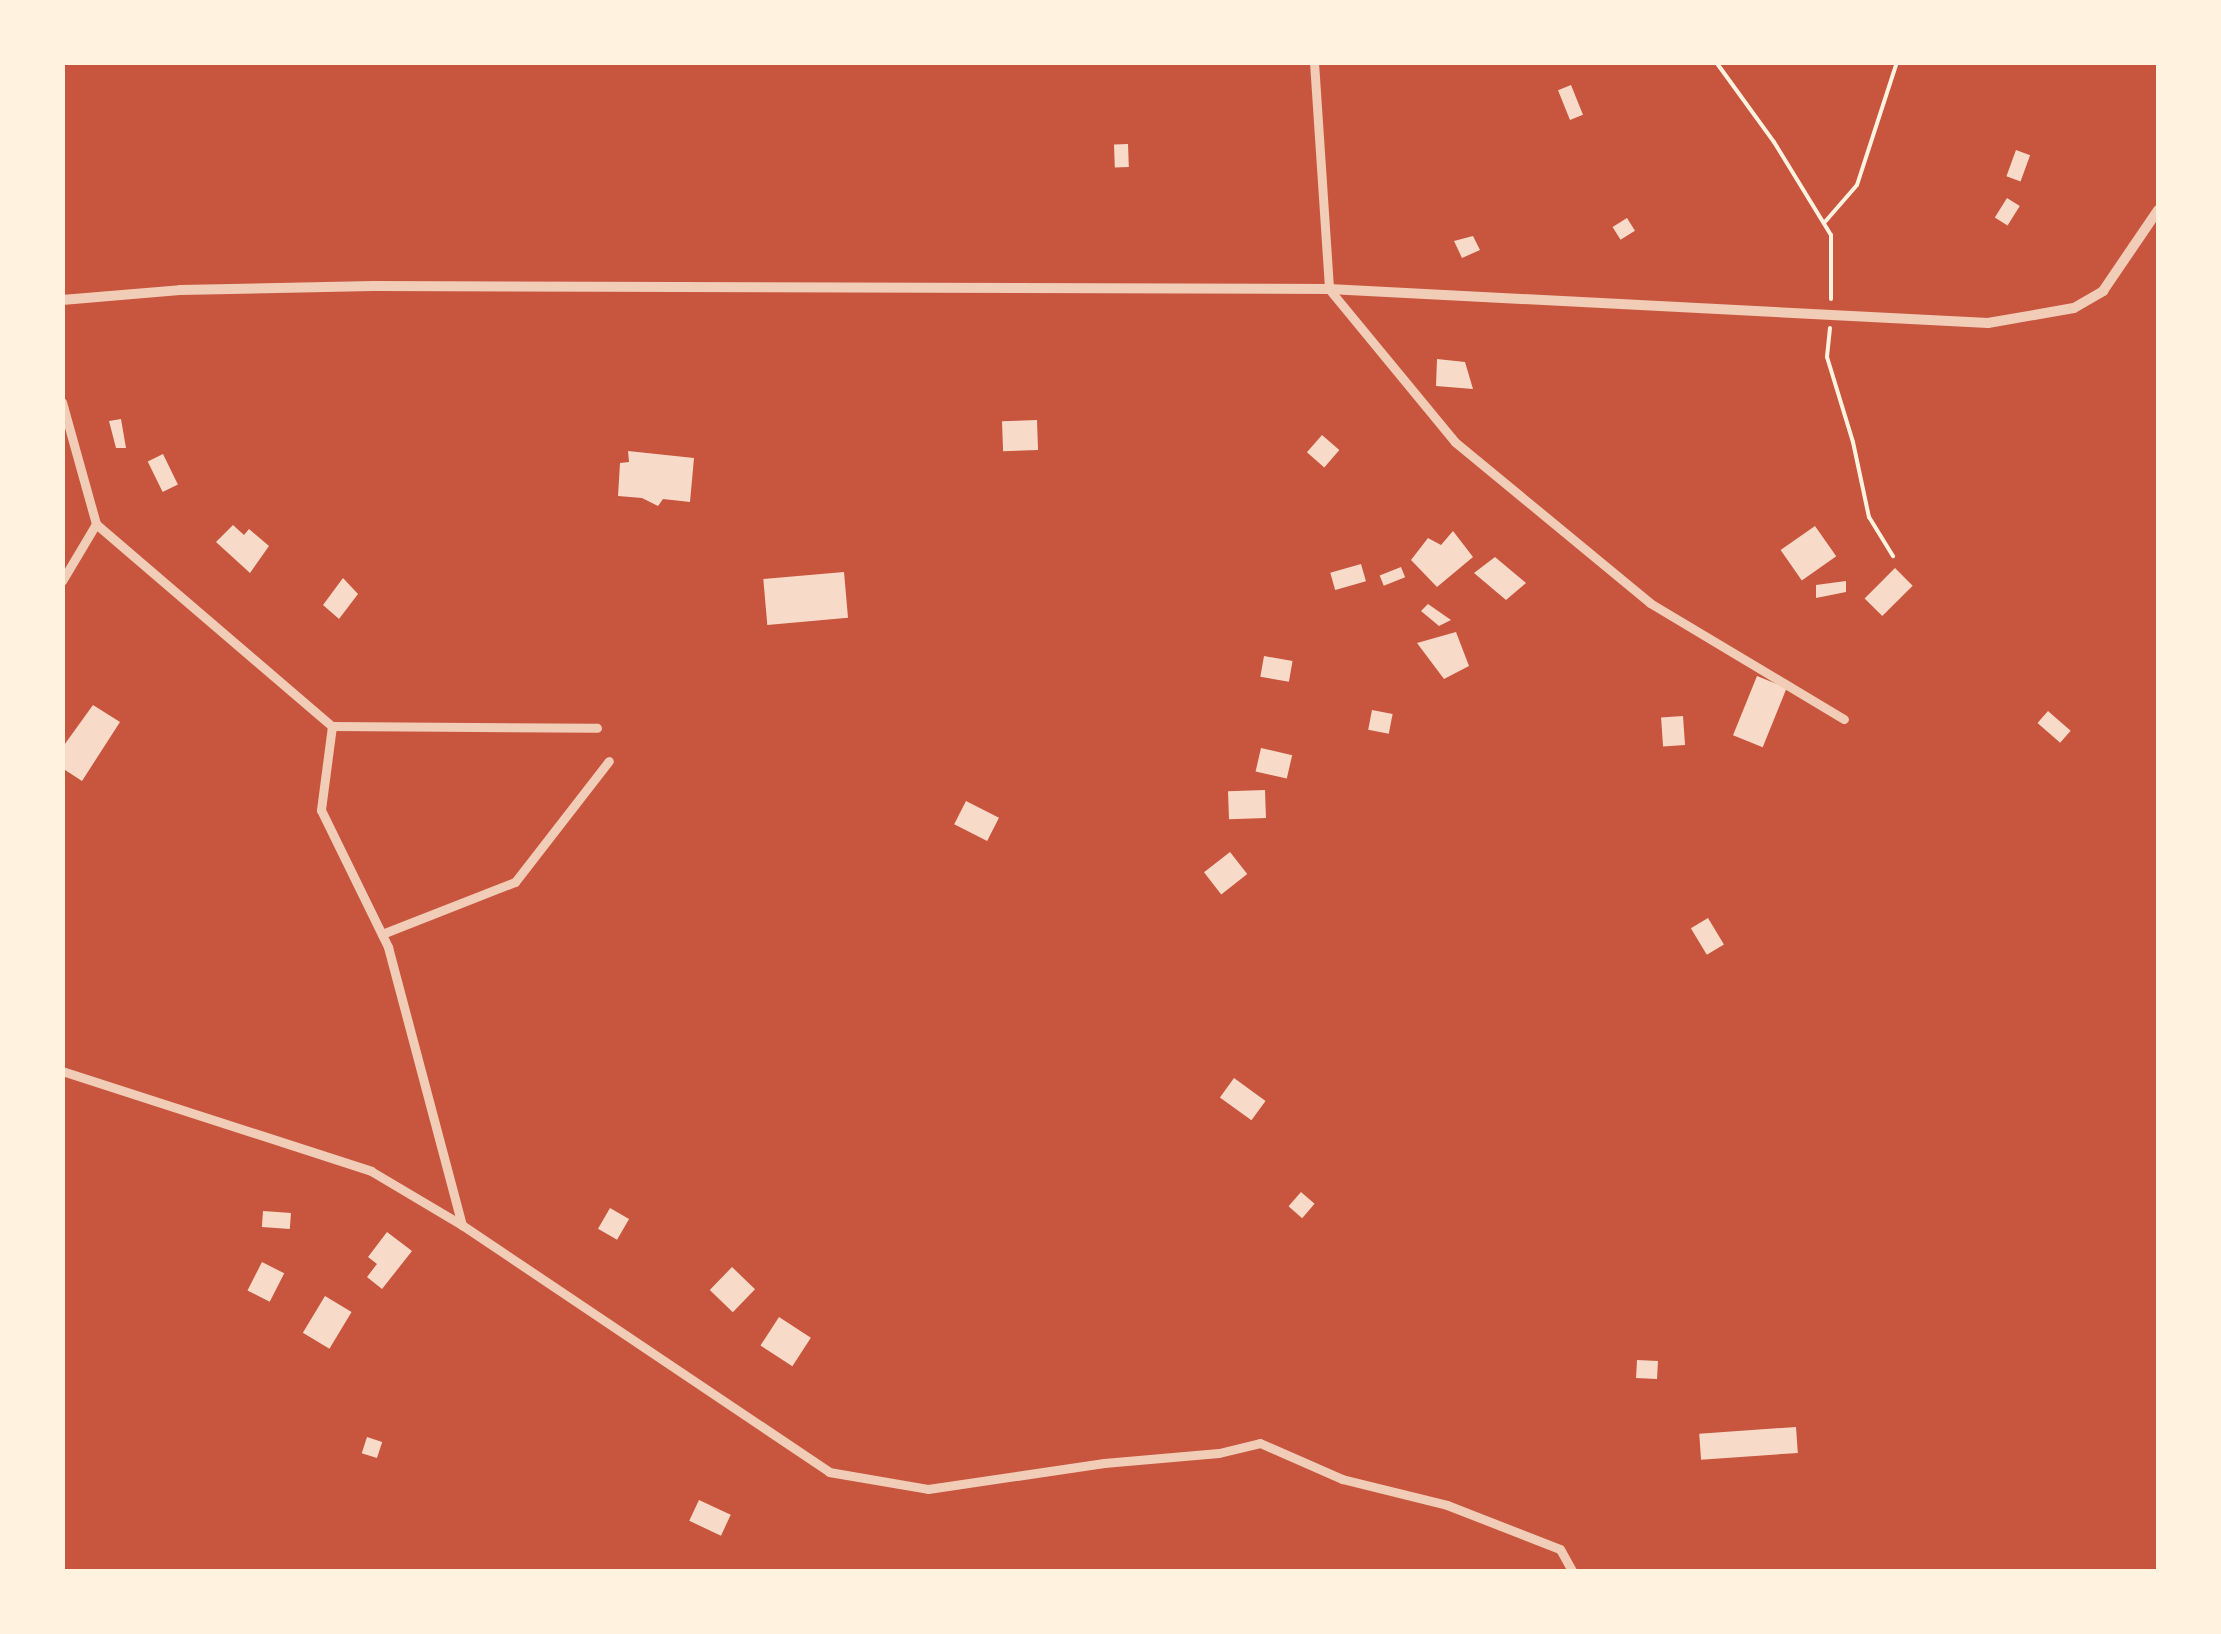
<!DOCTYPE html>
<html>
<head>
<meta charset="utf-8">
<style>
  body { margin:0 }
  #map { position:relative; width:2221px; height:1634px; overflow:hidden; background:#c8553d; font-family:"Noto Sans",sans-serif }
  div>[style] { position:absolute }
  .building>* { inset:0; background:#f7dbc8; transform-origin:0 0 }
  .path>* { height:4px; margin:-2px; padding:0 2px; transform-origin:2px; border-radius:2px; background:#fff3e0 }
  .minor>* { height:9px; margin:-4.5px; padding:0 4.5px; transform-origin:4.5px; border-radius:4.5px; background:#f1ccb7 }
  .tertiary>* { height:10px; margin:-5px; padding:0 5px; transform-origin:5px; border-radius:5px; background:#f1ccb7 }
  span { translate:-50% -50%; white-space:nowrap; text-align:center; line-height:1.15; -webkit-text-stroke:8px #fff3e0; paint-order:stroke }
  .frame { position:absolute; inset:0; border:65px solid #fff3e0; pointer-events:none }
</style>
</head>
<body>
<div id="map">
  <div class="building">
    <i style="left:1571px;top:85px;width:32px;height:14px;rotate:68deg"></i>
    <i style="left:1128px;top:144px;width:23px;height:14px;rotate:88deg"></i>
    <i style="left:2016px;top:150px;width:15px;height:28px;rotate:20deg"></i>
    <i style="left:2007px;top:198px;width:15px;height:23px;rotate:32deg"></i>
    <i style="left:1627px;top:218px;width:15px;height:17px;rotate:58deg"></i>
    <i style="clip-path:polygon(1473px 236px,1480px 250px,1462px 258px,1454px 241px)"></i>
    <i style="clip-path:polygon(1437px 359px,1465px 362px,1473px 389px,1436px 386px)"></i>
    <i style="clip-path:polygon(121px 419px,126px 448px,116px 448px,109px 421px)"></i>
    <i style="left:1037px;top:420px;width:30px;height:35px;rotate:88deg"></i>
    <i style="left:1322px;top:435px;width:23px;height:23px;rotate:41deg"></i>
    <i style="clip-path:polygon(628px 451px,694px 458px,690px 502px,663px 499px,658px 506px,642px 498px,618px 496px,620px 463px,629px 462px)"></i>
    <i style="left:163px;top:454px;width:34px;height:17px;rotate:64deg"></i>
    <i style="clip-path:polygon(233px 525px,244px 535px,249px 529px,269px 546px,250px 573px,216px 542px)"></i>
    <i style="left:1815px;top:526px;width:37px;height:42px;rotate:55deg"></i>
    <i style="clip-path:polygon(1453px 531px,1473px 557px,1437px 587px,1411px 560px,1428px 538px,1441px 545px)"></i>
    <i style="clip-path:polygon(1495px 557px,1526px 583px,1506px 600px,1474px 573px)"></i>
    <i style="left:1361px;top:564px;width:18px;height:32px;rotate:74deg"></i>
    <i style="left:1401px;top:567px;width:11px;height:23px;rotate:68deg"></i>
    <i style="left:1895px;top:568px;width:25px;height:43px;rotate:45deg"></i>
    <i style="left:844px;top:572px;width:46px;height:81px;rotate:85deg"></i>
    <i style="clip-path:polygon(343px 578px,358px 594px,339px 619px,323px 605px)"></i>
    <i style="clip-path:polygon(1846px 581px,1846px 592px,1816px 598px,1816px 585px)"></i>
    <i style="clip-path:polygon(1428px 604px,1451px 620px,1439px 626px,1421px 611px)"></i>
    <i style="clip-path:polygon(1456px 632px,1469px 666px,1444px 679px,1417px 643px)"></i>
    <i style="left:1264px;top:656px;width:29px;height:21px;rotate:10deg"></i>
    <i style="left:1757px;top:676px;width:32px;height:64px;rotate:22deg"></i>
    <i style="clip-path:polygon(93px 705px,120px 722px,82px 781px,62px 768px,62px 748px)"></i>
    <i style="left:1372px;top:710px;width:21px;height:20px;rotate:11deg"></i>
    <i style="left:2048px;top:711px;width:30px;height:16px;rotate:41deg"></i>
    <i style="left:1683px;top:716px;width:29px;height:22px;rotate:86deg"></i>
    <i style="left:1261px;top:748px;width:32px;height:24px;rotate:13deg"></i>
    <i style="left:1265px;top:790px;width:28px;height:37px;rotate:88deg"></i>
    <i style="left:966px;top:801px;width:37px;height:26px;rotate:27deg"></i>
    <i style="left:1230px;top:852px;width:28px;height:33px;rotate:52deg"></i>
    <i style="left:1708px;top:918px;width:31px;height:20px;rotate:59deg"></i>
    <i style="left:1234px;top:1078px;width:39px;height:24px;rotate:36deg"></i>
    <i style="left:1301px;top:1192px;width:18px;height:19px;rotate:41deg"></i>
    <i style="left:610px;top:1208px;width:22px;height:24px;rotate:30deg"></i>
    <i style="left:263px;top:1211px;width:28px;height:16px;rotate:4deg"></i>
    <i style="clip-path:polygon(387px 1232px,412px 1251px,382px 1289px,367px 1277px,377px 1264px,368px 1257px)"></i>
    <i style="left:262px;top:1262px;width:25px;height:32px;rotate:27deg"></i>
    <i style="left:732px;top:1267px;width:32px;height:32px;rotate:44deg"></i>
    <i style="left:325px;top:1296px;width:31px;height:43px;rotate:31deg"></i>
    <i style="left:779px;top:1317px;width:38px;height:34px;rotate:33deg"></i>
    <i style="left:1637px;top:1360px;width:21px;height:18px;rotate:3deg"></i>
    <i style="left:1796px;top:1427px;width:26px;height:97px;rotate:86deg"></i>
    <i style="left:367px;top:1437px;width:16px;height:17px;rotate:18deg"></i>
    <i style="left:699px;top:1500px;width:35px;height:23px;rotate:25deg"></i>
  </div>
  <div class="path">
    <i style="left:1716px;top:62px;width:99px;rotate:54.1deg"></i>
    <i style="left:1774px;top:142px;width:109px;rotate:58.5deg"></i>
    <i style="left:1831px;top:235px;width:64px;rotate:90deg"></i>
    <i style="left:1824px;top:223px;width:50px;rotate:-49deg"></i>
    <i style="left:1857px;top:185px;width:129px;rotate:-72deg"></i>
    <i style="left:1830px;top:328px;width:29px;rotate:96deg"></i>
    <i style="left:1827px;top:357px;width:89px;rotate:73deg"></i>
    <i style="left:1853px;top:442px;width:77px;rotate:78deg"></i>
    <i style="left:1869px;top:517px;width:46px;rotate:58.4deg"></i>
  </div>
  <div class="minor">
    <i style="left:1314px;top:62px;width:227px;rotate:86.2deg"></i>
    <i style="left:1329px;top:289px;width:198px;rotate:50.5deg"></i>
    <i style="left:1455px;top:442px;width:253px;rotate:39.5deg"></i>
    <i style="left:1650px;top:603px;width:226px;rotate:30.9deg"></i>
    <i style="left:62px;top:402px;width:127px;rotate:74.4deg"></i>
    <i style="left:96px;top:524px;width:311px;rotate:40.6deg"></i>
    <i style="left:332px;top:726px;width:265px;rotate:0.4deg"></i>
    <i style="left:62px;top:581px;width:66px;rotate:-59.2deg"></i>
    <i style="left:332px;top:726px;width:85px;rotate:97.5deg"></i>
    <i style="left:321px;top:810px;width:153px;rotate:63.9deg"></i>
    <i style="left:388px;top:947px;width:288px;rotate:75.1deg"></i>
    <i style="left:382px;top:934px;width:143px;rotate:-21.4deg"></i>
    <i style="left:515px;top:882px;width:153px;rotate:-52.2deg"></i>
    <i style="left:62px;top:1071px;width:325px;rotate:17.9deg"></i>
    <i style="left:371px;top:1171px;width:106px;rotate:30.7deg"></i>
    <i style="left:462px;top:1225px;width:442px;rotate:33.9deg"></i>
    <i style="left:829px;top:1472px;width:100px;rotate:9.7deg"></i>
    <i style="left:928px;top:1489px;width:178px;rotate:-8.4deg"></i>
    <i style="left:1104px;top:1463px;width:115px;rotate:-5deg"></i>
    <i style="left:1219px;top:1453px;width:42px;rotate:-13.7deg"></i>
    <i style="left:1260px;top:1443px;width:90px;rotate:23.7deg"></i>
    <i style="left:1342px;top:1479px;width:108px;rotate:13.9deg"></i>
    <i style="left:1447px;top:1505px;width:121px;rotate:21.3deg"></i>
    <i style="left:1560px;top:1549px;width:26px;rotate:61deg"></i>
  </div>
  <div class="tertiary">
    <i style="left:62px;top:300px;width:118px;rotate:-4.8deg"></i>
    <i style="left:180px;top:290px;width:193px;rotate:-1.2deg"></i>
    <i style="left:373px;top:286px;width:956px;rotate:0.18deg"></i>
    <i style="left:1329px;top:289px;width:660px;rotate:2.95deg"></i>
    <i style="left:1988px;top:323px;width:87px;rotate:-9.9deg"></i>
    <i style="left:2074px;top:308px;width:34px;rotate:-30deg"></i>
    <i style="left:2103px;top:291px;width:98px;rotate:-55.8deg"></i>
  </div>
  <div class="frame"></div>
</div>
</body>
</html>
